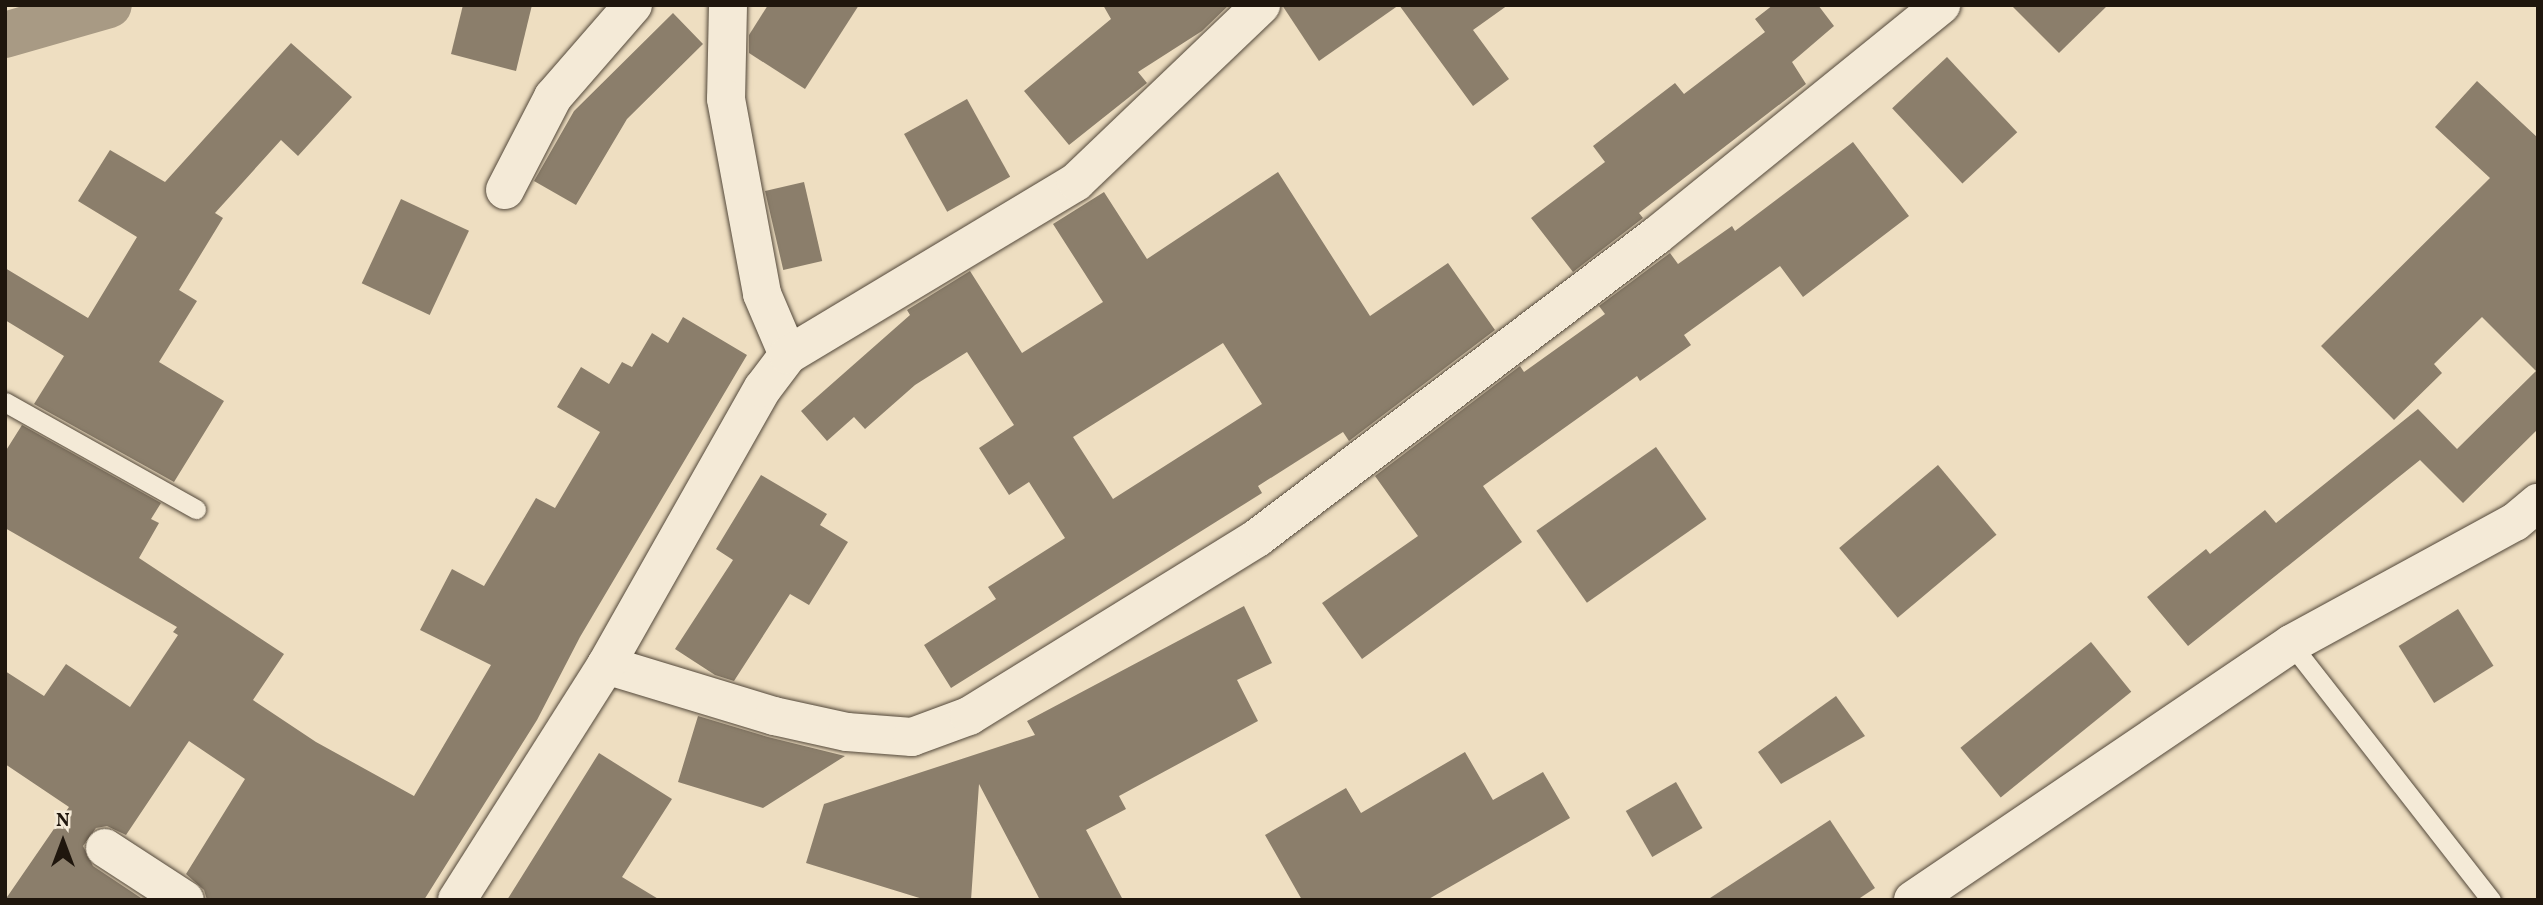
<!DOCTYPE html>
<html>
<head>
<meta charset="utf-8">
<style>
  body { margin:0 }
  #map { position:relative; width:2543px; height:905px; overflow:hidden; background:#eedec1; font-family:Vollkorn,serif }
  div>[style] { position:absolute }
  .canal>* { height:46px; margin:-23px; padding:0 23px; transform-origin:23px; border-radius:23px; background:#a89a84 }
  .building>* { inset:0; background:#8b7e6b; transform-origin:0 0 }
  .roads { filter:drop-shadow(0 0 2px #53483a) drop-shadow(0 0 2px #53483a) }
  .service>* { height:19px; margin:-9.5px; padding:0 9.5px; transform-origin:9.5px; border-radius:9.5px; background:#f4ead7 }
  .minor>* { height:38px; margin:-19px; padding:0 19px; transform-origin:19px; border-radius:19px; background:#f4ead7 }
  span { translate:-50% -50%; white-space:nowrap; text-align:center; line-height:1.15; -webkit-text-stroke:5px #f4ead7; paint-order:stroke }
  .frame { position:absolute; inset:0; border:7px solid #1f160d; pointer-events:none }
  .north { position:absolute; left:28px; top:807px; width:70px; height:70px; -webkit-text-stroke:5px #f4ead7; paint-order:stroke; rotate:0deg; font-size:19px; font-weight:700; line-height:28px; text-align:center; color:#1f160d }
  .north::after { content:''; display:block; margin:auto; width:24px; height:32px; background:#1f160d; clip-path:polygon(50% 0,100% 100%,50% 72%,0 100%) }
</style>
</head>
<body>
<div id="map">
  <div class="canal">
    <i style="left:5px;top:35px;width:108px;rotate:-16.1deg"></i>
  </div>
  <div class="building">
    <i style="clip-path:polygon(463px 5px,532px 5px,516px 71px,451px 54px)"></i>
    <i style="clip-path:polygon(768px 5px,859px 5px,805px 89px,749px 53px,749px 35px)"></i>
    <i style="clip-path:polygon(1103px 5px,1229px 5px,1202px 31px,1138px 72px,1147px 83px,1069px 145px,1024px 91px,1111px 19px)"></i>
    <i style="clip-path:polygon(1282px 5px,1399px 5px,1319px 61px)"></i>
    <i style="clip-path:polygon(1399px 5px,1508px 5px,1473px 30px,1509px 79px,1473px 106px)"></i>
    <i style="clip-path:polygon(1773px 5px,1818px 5px,1834px 26px,1792px 62px,1806px 84px,1639px 213px,1643px 218px,1573px 272px,1531px 218px,1605px 162px,1593px 146px,1675px 83px,1684px 94px,1765px 32px,1755px 19px)"></i>
    <i style="clip-path:polygon(2011px 5px,2108px 5px,2059px 53px)"></i>
    <i style="clip-path:polygon(673px 13px,703px 44px,627px 119px,576px 205px,534px 181px,574px 111px)"></i>
    <i style="clip-path:polygon(291px 43px,352px 97px,298px 156px,281px 140px,215px 213px,223px 218px,179px 290px,197px 301px,159px 362px,224px 401px,174px 482px,34px 404px,64px 356px,5px 320px,5px 268px,88px 318px,137px 237px,78px 201px,110px 150px,165px 182px)"></i>
    <i style="left:1947px;top:57px;width:103px;height:75px;rotate:47deg"></i>
    <i style="clip-path:polygon(2477px 81px,2538px 138px,2538px 429px,2463px 503px,2420px 460px,2188px 646px,2147px 597px,2206px 549px,2210px 554px,2265px 510px,2276px 523px,2418px 409px,2457px 449px,2536px 371px,2482px 317px,2434px 364px,2442px 373px,2394px 420px,2321px 346px,2490px 178px,2435px 127px)"></i>
    <i style="left:967px;top:99px;width:89px;height:72px;rotate:61deg"></i>
    <i style="clip-path:polygon(1853px 142px,1909px 216px,1803px 297px,1780px 266px,1684px 335px,1691px 345px,1640px 381px,1637px 376px,1483px 486px,1522px 542px,1362px 659px,1322px 603px,1418px 536px,1375px 476px,1520px 366px,1524px 372px,1605px 314px,1599px 306px,1670px 253px,1678px 264px,1732px 226px,1735px 231px)"></i>
    <i style="clip-path:polygon(evenodd,1278px 172px,1370px 316px,1448px 263px,1495px 330px,1349px 441px,1343px 432px,1258px 486px,1262px 493px,951px 688px,924px 645px,996px 599px,988px 587px,1065px 538px,1029px 482px,1009px 495px,979px 448px,1014px 425px,967px 352px,915px 385px,865px 429px,854px 417px,827px 441px,801px 411px,910px 315px,907px 310px,970px 271px,1022px 353px,1103px 302px,1053px 224px,1104px 192px,1147px 259px,1278px 172px,1223px 343px,1262px 404px,1113px 499px,1073px 437px,1223px 343px)"></i>
    <i style="left:804px;top:182px;width:81px;height:40px;rotate:77deg"></i>
    <i style="left:401px;top:199px;width:75px;height:93px;rotate:25deg"></i>
    <i style="clip-path:polygon(683px 317px,747px 355px,580px 637px,537px 720px,424px 900px,207px 900px,204px 890px,186px 874px,245px 779px,189px 741px,126px 835px,107px 826px,96px 828px,83px 846px,93px 866px,144px 900px,5px 900px,69px 807px,5px 764px,5px 671px,44px 696px,66px 664px,130px 707px,178px 635px,173px 632px,177px 627px,5px 528px,5px 452px,22px 425px,161px 503px,151px 519px,159px 523px,139px 558px,284px 654px,253px 700px,316px 742px,414px 796px,491px 665px,420px 630px,452px 569px,484px 586px,536px 498px,555px 508px,600px 432px,557px 407px,581px 367px,609px 384px,622px 362px,632px 367px,652px 333px,668px 343px)"></i>
    <i style="left:1656px;top:447px;width:88px;height:146px;rotate:55deg"></i>
    <i style="left:1938px;top:465px;width:91px;height:129px;rotate:50deg"></i>
    <i style="clip-path:polygon(761px 475px,827px 514px,820px 525px,848px 542px,809px 605px,790px 594px,734px 681px,715px 675px,675px 649px,733px 560px,716px 549px)"></i>
    <i style="clip-path:polygon(1244px 606px,1272px 663px,1237px 680px,1258px 721px,1119px 796px,1126px 809px,1086px 830px,1123px 900px,1040px 900px,979px 784px,971px 900px,926px 900px,806px 863px,824px 804px,1035px 735px,1027px 721px)"></i>
    <i style="left:2458px;top:609px;width:67px;height:70px;rotate:58deg"></i>
    <i style="left:2091px;top:642px;width:64px;height:168px;rotate:51deg"></i>
    <i style="clip-path:polygon(1836px 696px,1865px 736px,1781px 784px,1758px 752px)"></i>
    <i style="clip-path:polygon(698px 716px,768px 737px,845px 756px,763px 808px,678px 782px)"></i>
    <i style="clip-path:polygon(1465px 752px,1493px 800px,1543px 772px,1570px 818px,1427px 900px,1302px 900px,1265px 835px,1346px 788px,1361px 813px)"></i>
    <i style="clip-path:polygon(599px 753px,672px 799px,622px 877px,660px 900px,507px 900px)"></i>
    <i style="left:1676px;top:782px;width:53px;height:58px;rotate:60deg"></i>
    <i style="clip-path:polygon(1830px 820px,1875px 888px,1857px 900px,1707px 900px)"></i>
  </div>
  <div class="roads">
    <div class="service">
      <i style="left:5px;top:402px;width:219px;rotate:29.3deg"></i>
      <i style="left:2291px;top:644px;width:325px;rotate:52deg"></i>
    </div>
    <div class="minor">
      <i style="left:728px;top:5px;width:94px;rotate:91.2deg"></i>
      <i style="left:726px;top:99px;width:198px;rotate:79.5deg"></i>
      <i style="left:762px;top:294px;width:66px;rotate:66.9deg"></i>
      <i style="left:505px;top:190px;width:105px;rotate:-62.7deg"></i>
      <i style="left:553px;top:97px;width:122px;rotate:-49deg"></i>
      <i style="left:606px;top:665px;width:176px;rotate:16.9deg"></i>
      <i style="left:774px;top:716px;width:75px;rotate:12.4deg"></i>
      <i style="left:847px;top:732px;width:65px;rotate:4.4deg"></i>
      <i style="left:912px;top:737px;width:61px;rotate:-20.2deg"></i>
      <i style="left:969px;top:716px;width:339px;rotate:-31.7deg"></i>
      <i style="left:1257px;top:538px;width:500px;rotate:-37.12deg"></i>
      <i style="left:1656px;top:236px;width:367px;rotate:-39deg"></i>
      <i style="left:105px;top:848px;width:95px;rotate:33deg"></i>
      <i style="left:457px;top:900px;width:278px;rotate:-57.6deg"></i>
      <i style="left:606px;top:665px;width:318px;rotate:-60.5deg"></i>
      <i style="left:763px;top:388px;width:41px;rotate:-52.9deg"></i>
      <i style="left:788px;top:355px;width:336px;rotate:-31deg"></i>
      <i style="left:1076px;top:182px;width:256px;rotate:-43.7deg"></i>
      <i style="left:1913px;top:900px;width:457px;rotate:-34.1deg"></i>
      <i style="left:2291px;top:644px;width:255px;rotate:-28.6deg"></i>
      <i style="left:2515px;top:522px;width:30px;rotate:-40deg"></i>
    </div>
  </div>
  <div class="frame"></div>
  <div class="north">N</div>
</div>
</body>
</html>
